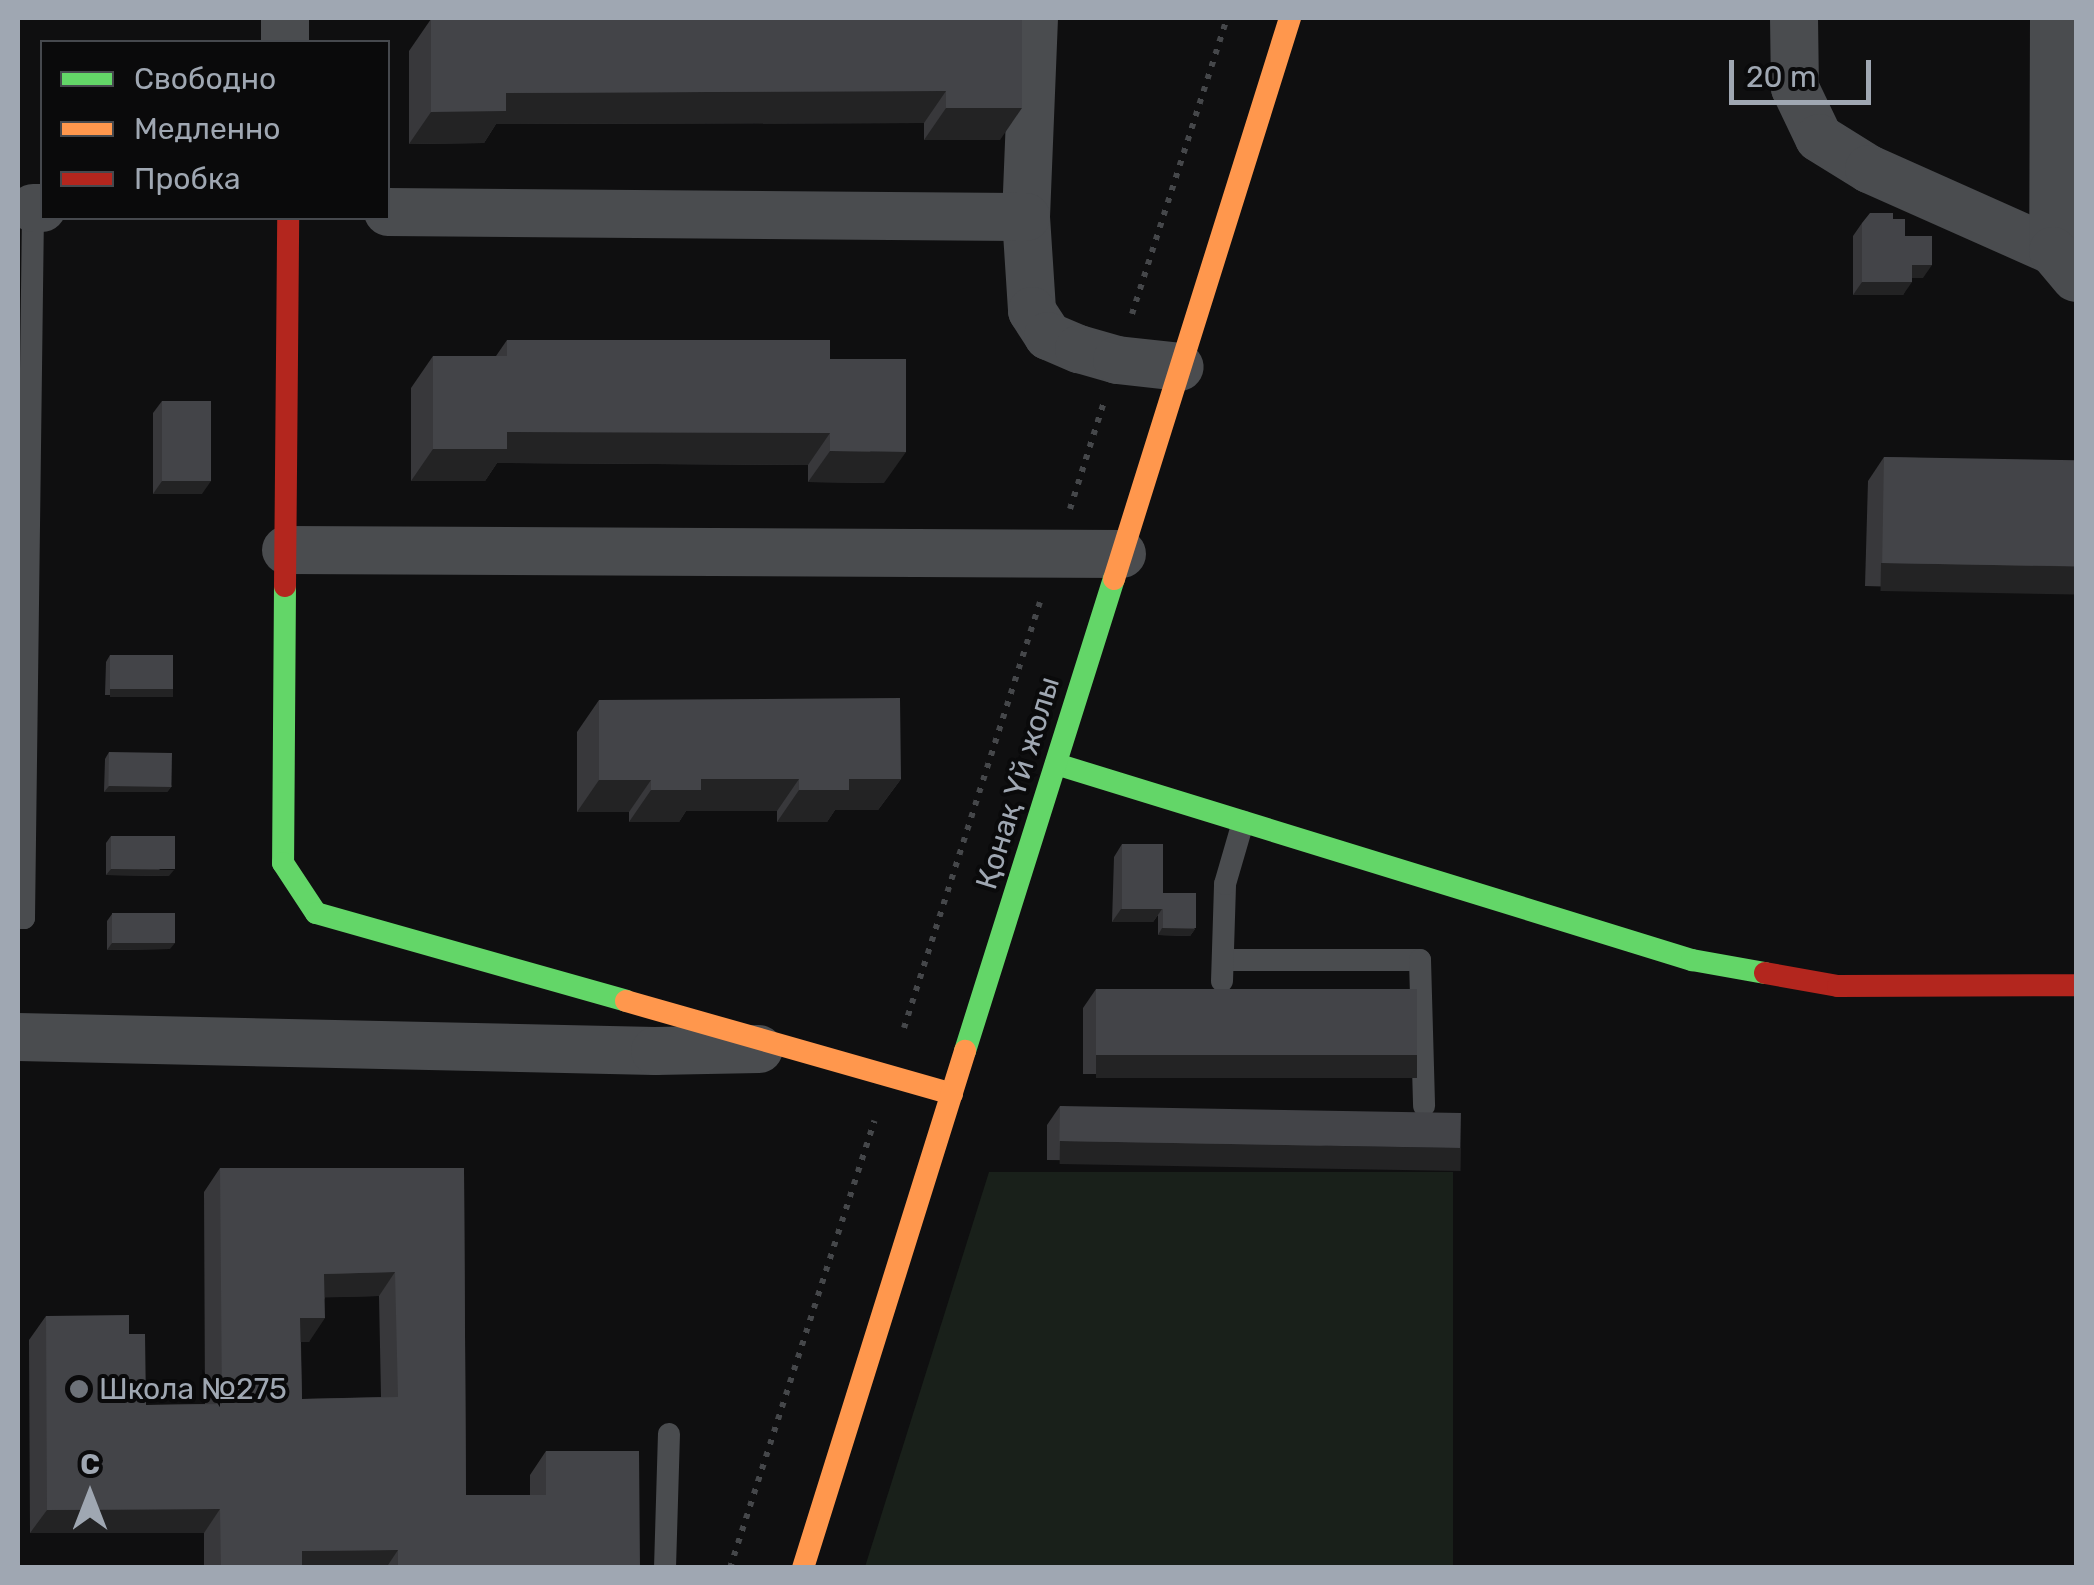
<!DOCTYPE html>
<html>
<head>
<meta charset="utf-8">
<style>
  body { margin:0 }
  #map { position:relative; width:2094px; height:1585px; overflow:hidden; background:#0f0f10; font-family:Rubik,sans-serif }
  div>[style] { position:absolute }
  .green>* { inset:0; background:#19201a }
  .path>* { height:6px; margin-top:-3px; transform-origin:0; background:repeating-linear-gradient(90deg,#45474a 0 5px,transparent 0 13px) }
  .lane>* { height:22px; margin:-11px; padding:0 11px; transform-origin:11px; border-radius:11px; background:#4a4c4f }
  .street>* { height:48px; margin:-24px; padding:0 24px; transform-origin:24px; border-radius:24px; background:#4a4c4f }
  .fast>* { height:22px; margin:-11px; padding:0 11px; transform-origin:11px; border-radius:11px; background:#63d668 }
  .slow>* { height:22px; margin:-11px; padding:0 11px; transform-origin:11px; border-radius:11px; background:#ff974d }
  .jam>* { height:22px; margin:-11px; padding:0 11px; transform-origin:11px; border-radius:11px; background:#b3261e }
  .wall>* { inset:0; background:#38383b }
  .shaded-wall>* { inset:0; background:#232324; transform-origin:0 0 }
  .building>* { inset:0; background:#434448; transform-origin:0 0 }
  .dots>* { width:28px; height:28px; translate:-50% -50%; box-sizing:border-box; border:5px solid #0a0a0b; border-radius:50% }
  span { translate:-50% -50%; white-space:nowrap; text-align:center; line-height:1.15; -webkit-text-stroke:8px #0a0a0b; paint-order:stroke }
  .street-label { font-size:30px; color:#9fa7b2 }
  .poi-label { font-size:30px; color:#9fa7b2 }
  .left { translate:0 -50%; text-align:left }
  .frame { position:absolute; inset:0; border:20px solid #9fa7b2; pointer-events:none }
  .legend { position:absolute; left:40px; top:40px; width:350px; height:180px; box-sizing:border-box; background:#0a0a0b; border:2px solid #46494e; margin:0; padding:12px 18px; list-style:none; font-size:30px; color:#9fa7b2 }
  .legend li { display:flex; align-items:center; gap:20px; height:50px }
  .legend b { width:50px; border:2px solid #46494e }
  .north { position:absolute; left:40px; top:1445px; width:100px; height:100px; -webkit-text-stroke:8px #0a0a0b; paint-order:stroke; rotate:0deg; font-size:28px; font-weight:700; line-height:40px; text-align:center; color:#9fa7b2 }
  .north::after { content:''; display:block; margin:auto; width:35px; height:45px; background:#9fa7b2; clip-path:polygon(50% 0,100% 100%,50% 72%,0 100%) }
  .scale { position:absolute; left:1729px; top:60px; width:142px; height:45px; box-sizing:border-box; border:5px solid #9fa7b2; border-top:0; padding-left:12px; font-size:30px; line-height:35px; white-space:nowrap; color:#9fa7b2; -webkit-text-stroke:8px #0a0a0b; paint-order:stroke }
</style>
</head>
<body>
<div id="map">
  <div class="green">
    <i style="clip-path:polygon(989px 1172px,1453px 1172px,1453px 1567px,865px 1567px)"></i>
  </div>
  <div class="path">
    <i style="left:1132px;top:314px;width:311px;rotate:-72.2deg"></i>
    <i style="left:1070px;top:509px;width:112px;rotate:-72.4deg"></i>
    <i style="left:904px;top:1028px;width:447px;rotate:-72.3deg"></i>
    <i style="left:730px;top:1568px;width:470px;rotate:-72.1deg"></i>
  </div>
  <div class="lane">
    <i style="left:18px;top:918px;width:6px"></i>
    <i style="left:24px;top:918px;width:710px;rotate:-89.27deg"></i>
    <i style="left:33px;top:208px;width:5px;rotate:180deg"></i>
    <i style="left:1223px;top:960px;width:197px"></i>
    <i style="left:1420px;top:960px;width:146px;rotate:88.4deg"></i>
    <i style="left:1222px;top:981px;width:97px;rotate:-88.2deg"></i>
    <i style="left:1225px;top:884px;width:65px;rotate:-73.8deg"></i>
    <i style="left:665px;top:1568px;width:134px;rotate:-88.3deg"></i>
  </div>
  <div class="street">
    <i style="left:285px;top:18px;width:24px;rotate:90deg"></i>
    <i style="left:1034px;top:18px;width:199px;rotate:92.3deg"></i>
    <i style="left:1026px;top:217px;width:94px;rotate:86.3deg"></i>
    <i style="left:1032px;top:311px;width:30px;rotate:57deg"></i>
    <i style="left:1048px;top:336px;width:34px;rotate:23deg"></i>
    <i style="left:1079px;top:349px;width:40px;rotate:16deg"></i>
    <i style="left:1117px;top:360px;width:63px;rotate:6.3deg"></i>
    <i style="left:1794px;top:18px;width:70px;rotate:89.2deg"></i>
    <i style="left:1795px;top:88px;width:55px;rotate:64.4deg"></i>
    <i style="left:1819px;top:138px;width:59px;rotate:31.8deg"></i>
    <i style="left:1869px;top:169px;width:201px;rotate:24deg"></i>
    <i style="left:2054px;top:18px;width:233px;rotate:90.2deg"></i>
    <i style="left:2053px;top:251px;width:35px;rotate:50deg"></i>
    <i style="left:33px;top:208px;width:9px"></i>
    <i style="left:388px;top:212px;width:638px;rotate:0.45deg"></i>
    <i style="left:286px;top:550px;width:836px;rotate:0.27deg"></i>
    <i style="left:18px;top:1037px;width:637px;rotate:1.26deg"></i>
    <i style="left:655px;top:1051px;width:104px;rotate:-1.1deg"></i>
  </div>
  <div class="fast">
    <i style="left:285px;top:586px;width:277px;rotate:90.4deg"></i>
    <i style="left:283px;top:863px;width:60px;rotate:56.6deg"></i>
    <i style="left:316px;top:913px;width:322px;rotate:15.8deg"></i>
    <i style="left:1056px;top:764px;width:666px;rotate:17.13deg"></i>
    <i style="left:1692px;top:960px;width:74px;rotate:10.1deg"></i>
    <i style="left:965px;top:1051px;width:495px;rotate:-72.5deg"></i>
  </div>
  <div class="slow">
    <i style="left:1114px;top:579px;width:588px;rotate:-72.58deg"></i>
    <i style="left:626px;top:1001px;width:339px;rotate:15.9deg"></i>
    <i style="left:803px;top:1568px;width:542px;rotate:-72.6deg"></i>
  </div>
  <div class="jam">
    <i style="left:285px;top:586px;width:368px;rotate:-89.5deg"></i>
    <i style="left:1765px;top:973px;width:74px;rotate:10.1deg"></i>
    <i style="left:1838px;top:986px;width:238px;rotate:-0.2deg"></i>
  </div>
  <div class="wall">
    <i style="clip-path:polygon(493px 18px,1022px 18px,1000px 140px,924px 140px,924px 123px,496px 124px,484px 143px,409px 144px,409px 51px,431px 19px)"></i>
    <i style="clip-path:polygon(1893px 219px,1905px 236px,1923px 278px,1912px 278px,1903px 295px,1853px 295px,1853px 236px,1862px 223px)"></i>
    <i style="clip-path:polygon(507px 340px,830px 359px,884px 483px,808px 482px,808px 465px,497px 463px,485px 481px,411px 481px,411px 388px,433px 356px,496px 356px)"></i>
    <i style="clip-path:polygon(162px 401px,202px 494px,153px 494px,153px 413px)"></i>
    <i style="clip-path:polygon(1884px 457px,2076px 462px,2076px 592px,1865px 586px,1868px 481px)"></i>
    <i style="clip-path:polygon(110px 655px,173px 689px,169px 695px,105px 695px,106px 662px)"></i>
    <i style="clip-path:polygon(599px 700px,901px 779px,878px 810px,835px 810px,827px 822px,777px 822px,777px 811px,686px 811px,679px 822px,629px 822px,629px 812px,577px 812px,577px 732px)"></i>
    <i style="clip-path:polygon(109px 752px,172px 786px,167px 792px,104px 792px,105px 759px)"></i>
    <i style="clip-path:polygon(111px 836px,169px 876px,106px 875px,106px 843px)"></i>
    <i style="clip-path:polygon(1122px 844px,1162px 894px,1195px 929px,1190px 936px,1158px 935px,1158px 915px,1153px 922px,1112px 922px,1114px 857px)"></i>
    <i style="clip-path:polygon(112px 914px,170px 949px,107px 950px,107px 921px)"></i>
    <i style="clip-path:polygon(1096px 989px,1417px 1055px,1404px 1074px,1083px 1074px,1083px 1008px)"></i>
    <i style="clip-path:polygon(1060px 1106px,1448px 1164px,1047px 1160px,1047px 1125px)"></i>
    <i style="clip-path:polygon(evenodd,220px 1168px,464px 1168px,466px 1495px,530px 1495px,530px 1475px,546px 1451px,640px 1568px,204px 1568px,204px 1533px,30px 1533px,29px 1340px,46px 1316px,129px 1334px,146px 1405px,205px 1404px,204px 1192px,220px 1168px,379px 1296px,381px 1397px,302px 1399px,301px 1342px,309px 1342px,325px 1297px,379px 1296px)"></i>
  </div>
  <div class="shaded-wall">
    <i style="clip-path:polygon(946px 91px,924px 123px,496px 124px,484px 143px,409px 144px,431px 112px,506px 93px)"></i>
    <i style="clip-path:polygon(946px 108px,1022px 108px,1000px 140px,924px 140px)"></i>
    <i style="clip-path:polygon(1912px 265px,1932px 265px,1923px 278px,1903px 278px)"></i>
    <i style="clip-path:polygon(1862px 282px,1912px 282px,1903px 295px,1853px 295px)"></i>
    <i style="clip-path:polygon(507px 432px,830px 433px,808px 465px,497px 463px,485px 481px,411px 481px,433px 449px)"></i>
    <i style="clip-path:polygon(830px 451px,906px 452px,884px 483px,808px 482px)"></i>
    <i style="clip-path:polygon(162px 481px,211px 481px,202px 494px,153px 494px)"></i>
    <i style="left:1881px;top:563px;width:195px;height:28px;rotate:1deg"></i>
    <i style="left:110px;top:689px;width:63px;height:8px"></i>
    <i style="clip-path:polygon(701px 779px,799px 779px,777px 811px,686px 811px,679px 822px,629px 822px,651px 790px)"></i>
    <i style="clip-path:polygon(849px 779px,901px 779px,878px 810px,835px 810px,827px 822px,777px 822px,799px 790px)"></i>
    <i style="clip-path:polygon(599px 780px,651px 780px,629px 812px,577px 812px)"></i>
    <i style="clip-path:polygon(109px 786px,172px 786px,167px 792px,104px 792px)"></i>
    <i style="clip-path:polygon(111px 869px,174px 870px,169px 876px,106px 875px)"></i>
    <i style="clip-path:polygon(1121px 909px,1162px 909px,1153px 922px,1112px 922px)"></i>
    <i style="clip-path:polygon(1162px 928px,1195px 929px,1190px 936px,1158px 935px)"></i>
    <i style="clip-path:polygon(112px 943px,175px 943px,170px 949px,107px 950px)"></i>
    <i style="left:1096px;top:1055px;width:321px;height:23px"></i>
    <i style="left:1060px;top:1141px;width:401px;height:23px;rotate:1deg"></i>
    <i style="clip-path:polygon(395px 1272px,379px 1296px,308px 1298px,324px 1274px)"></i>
    <i style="clip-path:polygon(300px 1318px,325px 1318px,309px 1342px,284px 1342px)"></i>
    <i style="clip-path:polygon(220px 1509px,204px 1533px,30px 1533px,47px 1510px)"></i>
    <i style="clip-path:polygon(398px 1550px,386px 1568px,290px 1568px,302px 1551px)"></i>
  </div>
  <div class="building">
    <i style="clip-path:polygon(506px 18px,1022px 18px,1022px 108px,946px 108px,946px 91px,506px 93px,506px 111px,431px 112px,431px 19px)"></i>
    <i style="clip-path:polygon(1870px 213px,1893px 213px,1893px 219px,1905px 219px,1905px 236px,1932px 236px,1932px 265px,1912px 265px,1912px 282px,1862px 282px,1862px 223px)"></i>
    <i style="clip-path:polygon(507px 340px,830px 340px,830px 359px,906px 359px,906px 452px,830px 451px,830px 433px,507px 432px,507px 449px,433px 449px,433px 356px,507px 356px)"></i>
    <i style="left:162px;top:401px;width:49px;height:80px"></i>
    <i style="left:1884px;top:457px;width:192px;height:106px;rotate:1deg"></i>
    <i style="left:110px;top:655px;width:63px;height:34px"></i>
    <i style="clip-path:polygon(900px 698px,901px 779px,849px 779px,849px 790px,799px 790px,799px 779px,701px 779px,701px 790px,651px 790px,651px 780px,599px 780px,599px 700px)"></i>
    <i style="left:109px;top:752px;width:63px;height:34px;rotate:1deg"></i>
    <i style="left:111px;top:836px;width:64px;height:33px"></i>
    <i style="left:1122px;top:844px;width:41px;height:65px"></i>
    <i style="left:1163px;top:893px;width:33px;height:35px"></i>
    <i style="left:175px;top:913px;width:30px;height:63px;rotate:90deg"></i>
    <i style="left:1096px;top:989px;width:321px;height:66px"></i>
    <i style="left:1060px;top:1106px;width:401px;height:35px;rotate:1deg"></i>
    <i style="clip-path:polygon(evenodd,220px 1168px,464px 1168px,466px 1495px,546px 1495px,546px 1451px,639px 1451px,640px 1568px,398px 1568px,398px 1550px,302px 1551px,302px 1568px,221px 1568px,220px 1509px,47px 1510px,46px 1316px,129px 1315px,129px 1334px,145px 1334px,146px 1405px,222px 1404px,220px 1168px,395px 1272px,398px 1397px,302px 1399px,300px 1318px,325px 1318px,324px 1274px,395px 1272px)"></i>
  </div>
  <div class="dots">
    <i style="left:79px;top:1389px;background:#6d7279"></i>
  </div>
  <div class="street-label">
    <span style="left:1018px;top:783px;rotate:-73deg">Қонақ Үй жолы</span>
  </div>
  <div class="poi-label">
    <span class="left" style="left:99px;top:1389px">Школа №275</span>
  </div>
  <div class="frame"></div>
  <ul class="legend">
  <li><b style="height:12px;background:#63d668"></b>Свободно</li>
  <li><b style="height:12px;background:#ff974d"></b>Медленно</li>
  <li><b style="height:12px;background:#b3261e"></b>Пробка</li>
  </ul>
  <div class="north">С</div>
  <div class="scale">20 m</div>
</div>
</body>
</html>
